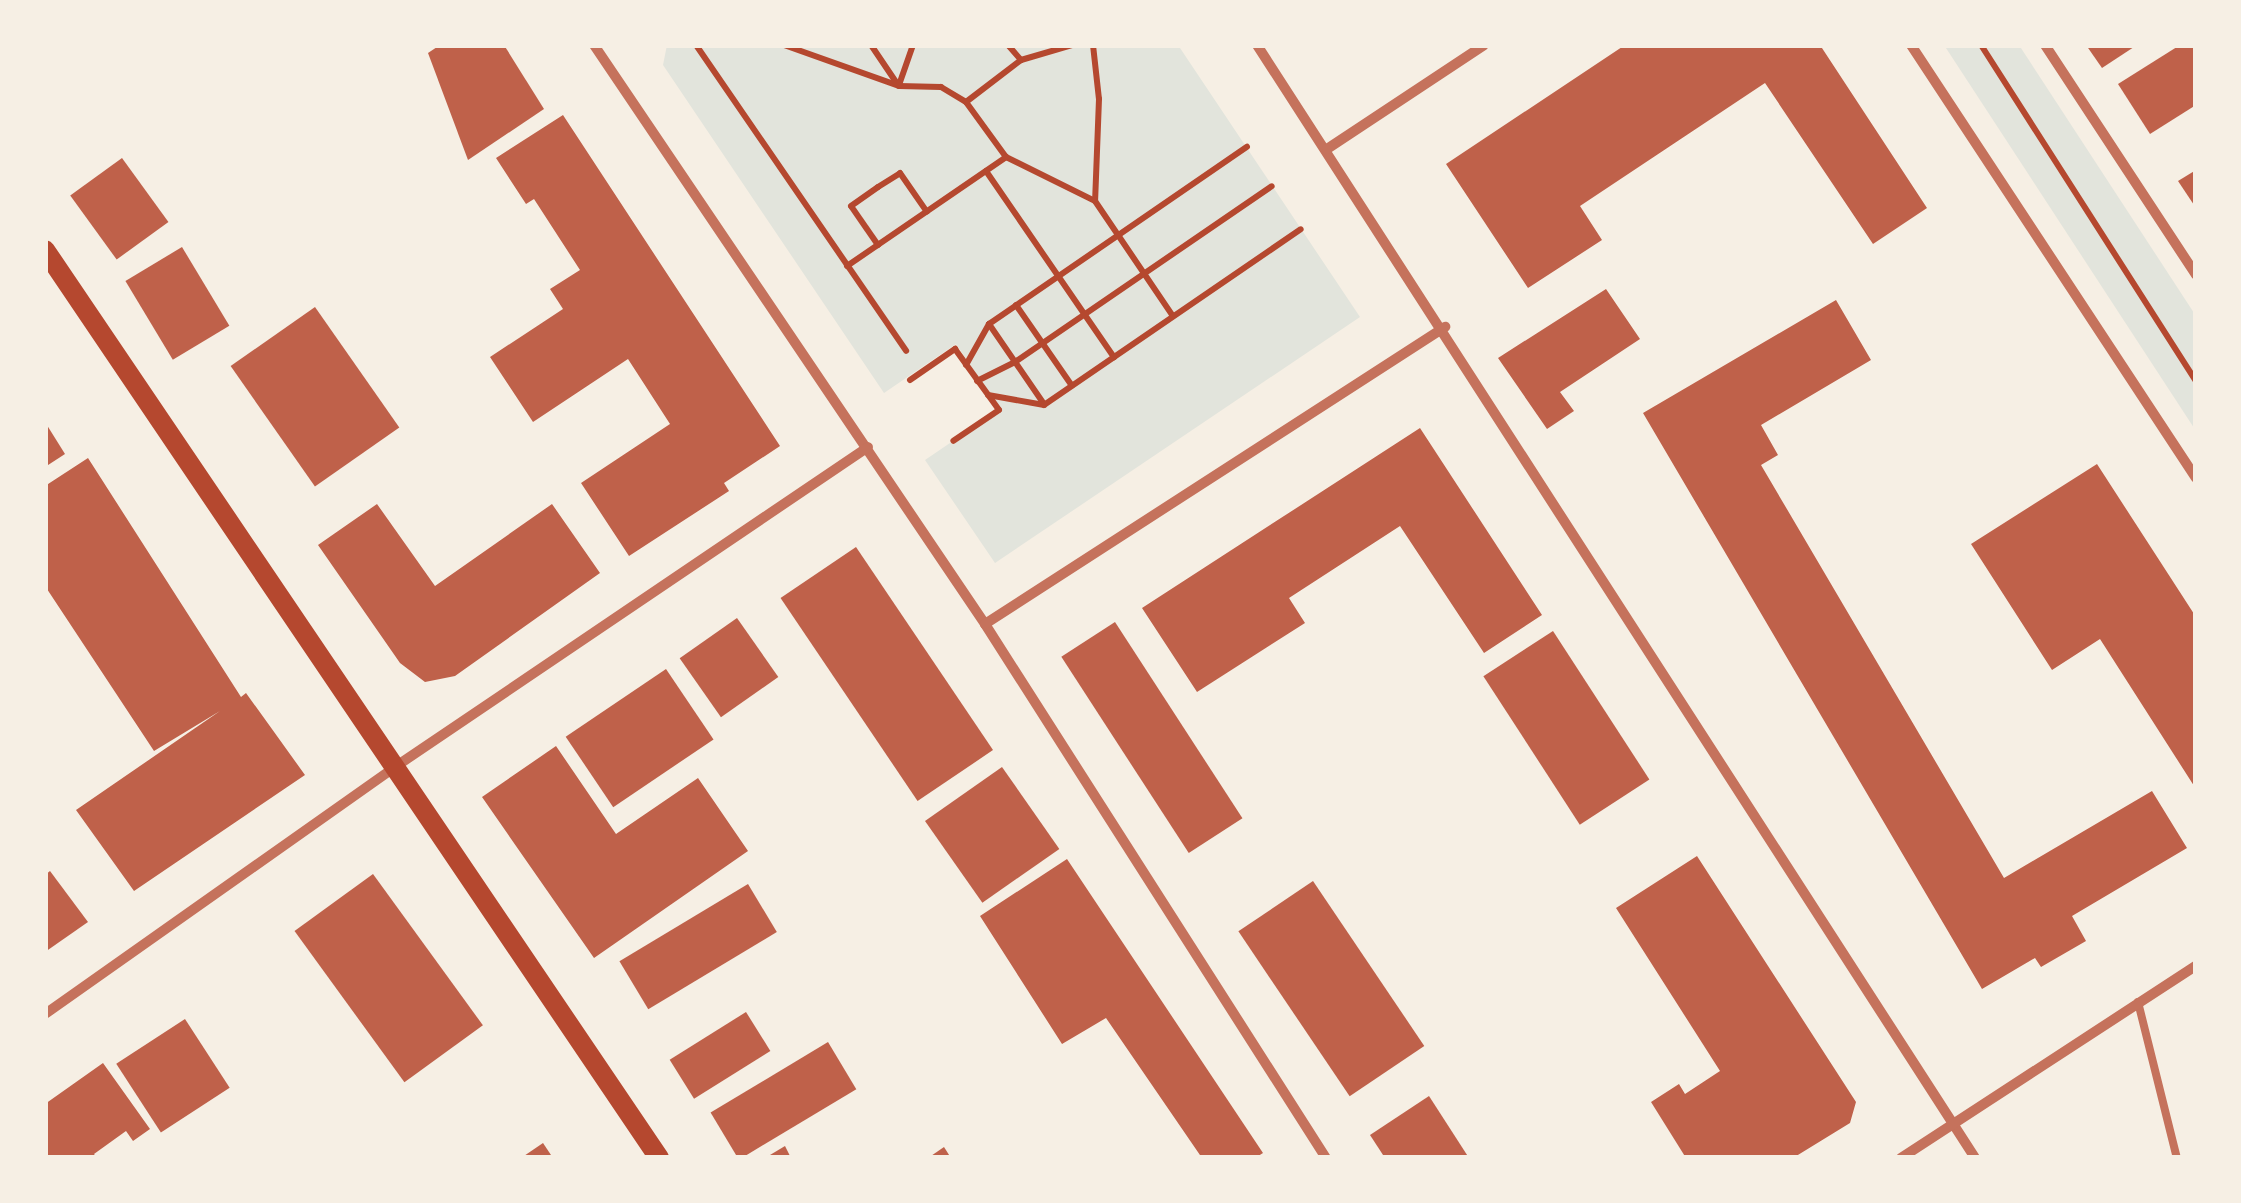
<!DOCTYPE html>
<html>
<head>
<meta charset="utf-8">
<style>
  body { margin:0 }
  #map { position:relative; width:2241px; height:1203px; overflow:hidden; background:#f6efe4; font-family:"IBM Plex Serif",serif }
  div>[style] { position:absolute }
  .green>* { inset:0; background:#e2e4dc }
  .building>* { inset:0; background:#bf614a; transform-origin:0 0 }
  .path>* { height:6px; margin:-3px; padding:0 3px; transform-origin:3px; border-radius:3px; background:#b5482f }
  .service>* { height:8px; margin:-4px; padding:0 4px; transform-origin:4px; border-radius:4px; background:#c5725c }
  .minor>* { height:10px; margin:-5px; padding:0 5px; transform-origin:5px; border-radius:5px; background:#c5725c }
  .secondary>* { height:20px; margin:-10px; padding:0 10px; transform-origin:10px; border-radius:10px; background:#b5482f }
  span { translate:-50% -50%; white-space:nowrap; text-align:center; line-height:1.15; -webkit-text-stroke:10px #f6efe4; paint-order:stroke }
  .frame { position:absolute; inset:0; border:48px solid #f6efe4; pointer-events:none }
</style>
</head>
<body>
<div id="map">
  <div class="green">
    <i style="clip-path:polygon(667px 45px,1178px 45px,1360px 317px,995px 563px,925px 460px,1000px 409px,956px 344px,884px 393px,663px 65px)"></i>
    <i style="clip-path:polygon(1944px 45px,2019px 45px,2196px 316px,2196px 431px)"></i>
  </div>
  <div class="building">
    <i style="clip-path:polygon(440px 45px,504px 45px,544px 109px,468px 160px,428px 53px)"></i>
    <i style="clip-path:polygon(1625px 45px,1820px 45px,1927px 208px,1873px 244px,1765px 83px,1580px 206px,1602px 240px,1528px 288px,1446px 164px)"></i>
    <i style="clip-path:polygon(2086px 45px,2137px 45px,2102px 68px)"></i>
    <i style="clip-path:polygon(2180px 45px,2196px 45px,2196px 105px,2150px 134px,2118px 84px)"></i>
    <i style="clip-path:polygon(563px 115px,780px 446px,724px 483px,729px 491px,629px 556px,581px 483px,670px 424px,628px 359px,533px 422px,490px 357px,563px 309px,550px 289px,580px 270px,534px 199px,526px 204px,496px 158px)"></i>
    <i style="left:122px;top:158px;width:79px;height:64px;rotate:54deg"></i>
    <i style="clip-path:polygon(2196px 170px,2196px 208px,2178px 181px)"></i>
    <i style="left:182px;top:247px;width:92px;height:66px;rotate:59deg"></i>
    <i style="clip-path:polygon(1606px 289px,1640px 339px,1560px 392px,1574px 411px,1547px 429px,1498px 358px)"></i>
    <i style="clip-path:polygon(1836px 300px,1871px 360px,1761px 425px,1778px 455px,1761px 465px,2004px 878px,2152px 791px,2187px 848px,2072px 916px,2086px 941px,2041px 967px,2035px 958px,1982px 989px,1643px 413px)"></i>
    <i style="left:315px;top:307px;width:147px;height:103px;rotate:55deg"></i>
    <i style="clip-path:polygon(45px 422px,65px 454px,45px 467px)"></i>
    <i style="clip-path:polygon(1420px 428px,1542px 615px,1484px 653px,1400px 526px,1289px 598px,1305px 623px,1197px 692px,1142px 608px)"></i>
    <i style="clip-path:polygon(88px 458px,241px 697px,246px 693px,305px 775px,134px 891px,76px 810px,220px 711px,154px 751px,45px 586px,45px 486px)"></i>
    <i style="clip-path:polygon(2097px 464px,2196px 617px,2196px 789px,2100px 639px,2052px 670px,1971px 544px)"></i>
    <i style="clip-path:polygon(377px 504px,435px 586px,552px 504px,600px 573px,455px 676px,425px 682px,400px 663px,318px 545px)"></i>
    <i style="left:856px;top:547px;width:245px;height:91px;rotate:56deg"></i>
    <i style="left:737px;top:618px;width:72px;height:70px;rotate:55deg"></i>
    <i style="left:1115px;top:622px;width:234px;height:64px;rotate:57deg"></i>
    <i style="left:1553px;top:631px;width:177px;height:83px;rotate:57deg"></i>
    <i style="left:666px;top:669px;width:85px;height:121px;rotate:56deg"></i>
    <i style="clip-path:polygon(556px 746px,616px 834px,698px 778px,748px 851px,594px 958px,482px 797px)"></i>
    <i style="left:1002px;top:767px;width:100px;height:94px;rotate:55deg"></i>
    <i style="clip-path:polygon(1697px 856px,1856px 1102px,1850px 1123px,1793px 1158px,1686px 1158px,1651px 1102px,1679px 1084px,1685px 1094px,1720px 1071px,1616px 908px)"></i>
    <i style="clip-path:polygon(1067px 859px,1263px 1153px,1255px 1158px,1202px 1158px,1106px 1018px,1062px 1044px,980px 916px)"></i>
    <i style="clip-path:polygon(50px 871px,88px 922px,45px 952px,45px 875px)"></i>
    <i style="left:373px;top:874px;width:187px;height:97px;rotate:54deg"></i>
    <i style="left:1313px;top:881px;width:199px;height:90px;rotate:56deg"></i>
    <i style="left:748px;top:884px;width:56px;height:150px;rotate:59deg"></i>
    <i style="left:746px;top:1012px;width:46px;height:90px;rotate:58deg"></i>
    <i style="left:185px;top:1019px;width:82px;height:82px;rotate:57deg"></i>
    <i style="left:828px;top:1042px;width:55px;height:137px;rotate:59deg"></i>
    <i style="clip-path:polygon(103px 1063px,150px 1129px,133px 1141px,126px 1131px,94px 1154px,97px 1158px,45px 1158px,45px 1104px)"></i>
    <i style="clip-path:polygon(1429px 1096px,1469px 1158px,1385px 1158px,1370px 1135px)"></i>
    <i style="clip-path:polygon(543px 1143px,553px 1158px,521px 1158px)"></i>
    <i style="clip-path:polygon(785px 1146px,791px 1158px,765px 1158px)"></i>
    <i style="clip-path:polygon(944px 1147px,951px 1158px,928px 1158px)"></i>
  </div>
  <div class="path">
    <i style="left:696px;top:45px;width:371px;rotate:55.5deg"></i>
    <i style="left:784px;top:45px;width:122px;rotate:19.6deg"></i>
    <i style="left:899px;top:86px;width:42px;rotate:1.4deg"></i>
    <i style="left:941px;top:87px;width:29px;rotate:31deg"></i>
    <i style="left:966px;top:102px;width:68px;rotate:54deg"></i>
    <i style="left:1006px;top:157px;width:99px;rotate:26.3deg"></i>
    <i style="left:1095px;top:201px;width:139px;rotate:55.9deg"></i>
    <i style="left:871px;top:45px;width:48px;rotate:56deg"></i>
    <i style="left:1008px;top:45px;width:20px;rotate:49deg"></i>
    <i style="left:1093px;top:45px;width:54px;rotate:83.7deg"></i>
    <i style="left:1099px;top:99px;width:102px;rotate:92.2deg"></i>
    <i style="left:1981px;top:45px;width:399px;rotate:57.4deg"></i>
    <i style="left:899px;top:85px;width:42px;rotate:-70.7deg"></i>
    <i style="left:966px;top:102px;width:69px;rotate:-37.4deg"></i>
    <i style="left:1021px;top:60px;width:53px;rotate:-16.4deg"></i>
    <i style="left:986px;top:171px;width:226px;rotate:55.5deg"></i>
    <i style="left:878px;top:245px;width:47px;rotate:-124.7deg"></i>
    <i style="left:851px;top:206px;width:33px;rotate:-35deg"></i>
    <i style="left:878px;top:187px;width:26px;rotate:-32deg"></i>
    <i style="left:900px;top:173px;width:47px;rotate:55.3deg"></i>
    <i style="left:847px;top:266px;width:193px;rotate:-34.4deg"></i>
    <i style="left:1016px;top:305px;width:98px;rotate:55.3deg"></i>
    <i style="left:989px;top:324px;width:97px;rotate:55.5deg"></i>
    <i style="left:966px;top:365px;width:47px;rotate:-60.7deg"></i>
    <i style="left:989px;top:324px;width:313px;rotate:-34.5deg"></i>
    <i style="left:910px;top:380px;width:55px;rotate:-34.6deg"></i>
    <i style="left:955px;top:349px;width:75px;rotate:54.2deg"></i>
    <i style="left:999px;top:410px;width:55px;rotate:146deg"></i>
    <i style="left:977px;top:381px;width:42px;rotate:-26.6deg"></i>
    <i style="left:1015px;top:362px;width:311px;rotate:-34.4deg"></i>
    <i style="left:988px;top:395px;width:57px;rotate:10.1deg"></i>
    <i style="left:1044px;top:405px;width:311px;rotate:-34.4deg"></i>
  </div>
  <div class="service">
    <i style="left:2138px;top:1002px;width:161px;rotate:76deg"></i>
  </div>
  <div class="minor">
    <i style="left:594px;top:45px;width:699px;rotate:55.97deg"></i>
    <i style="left:985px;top:624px;width:634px;rotate:57.44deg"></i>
    <i style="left:1257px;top:45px;width:1324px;rotate:57.17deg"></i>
    <i style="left:1911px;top:45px;width:518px;rotate:56.65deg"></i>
    <i style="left:2045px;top:45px;width:275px;rotate:56.7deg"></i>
    <i style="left:1327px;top:149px;width:188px;rotate:-33.5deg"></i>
    <i style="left:985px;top:624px;width:548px;rotate:-32.85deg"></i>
    <i style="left:45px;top:1014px;width:428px;rotate:-35.2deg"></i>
    <i style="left:395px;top:767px;width:571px;rotate:-34.08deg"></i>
    <i style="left:1901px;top:1158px;width:352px;rotate:-33.1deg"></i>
  </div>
  <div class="secondary">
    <i style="left:45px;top:250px;width:1096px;rotate:55.93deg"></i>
  </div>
  <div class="frame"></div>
</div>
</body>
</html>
